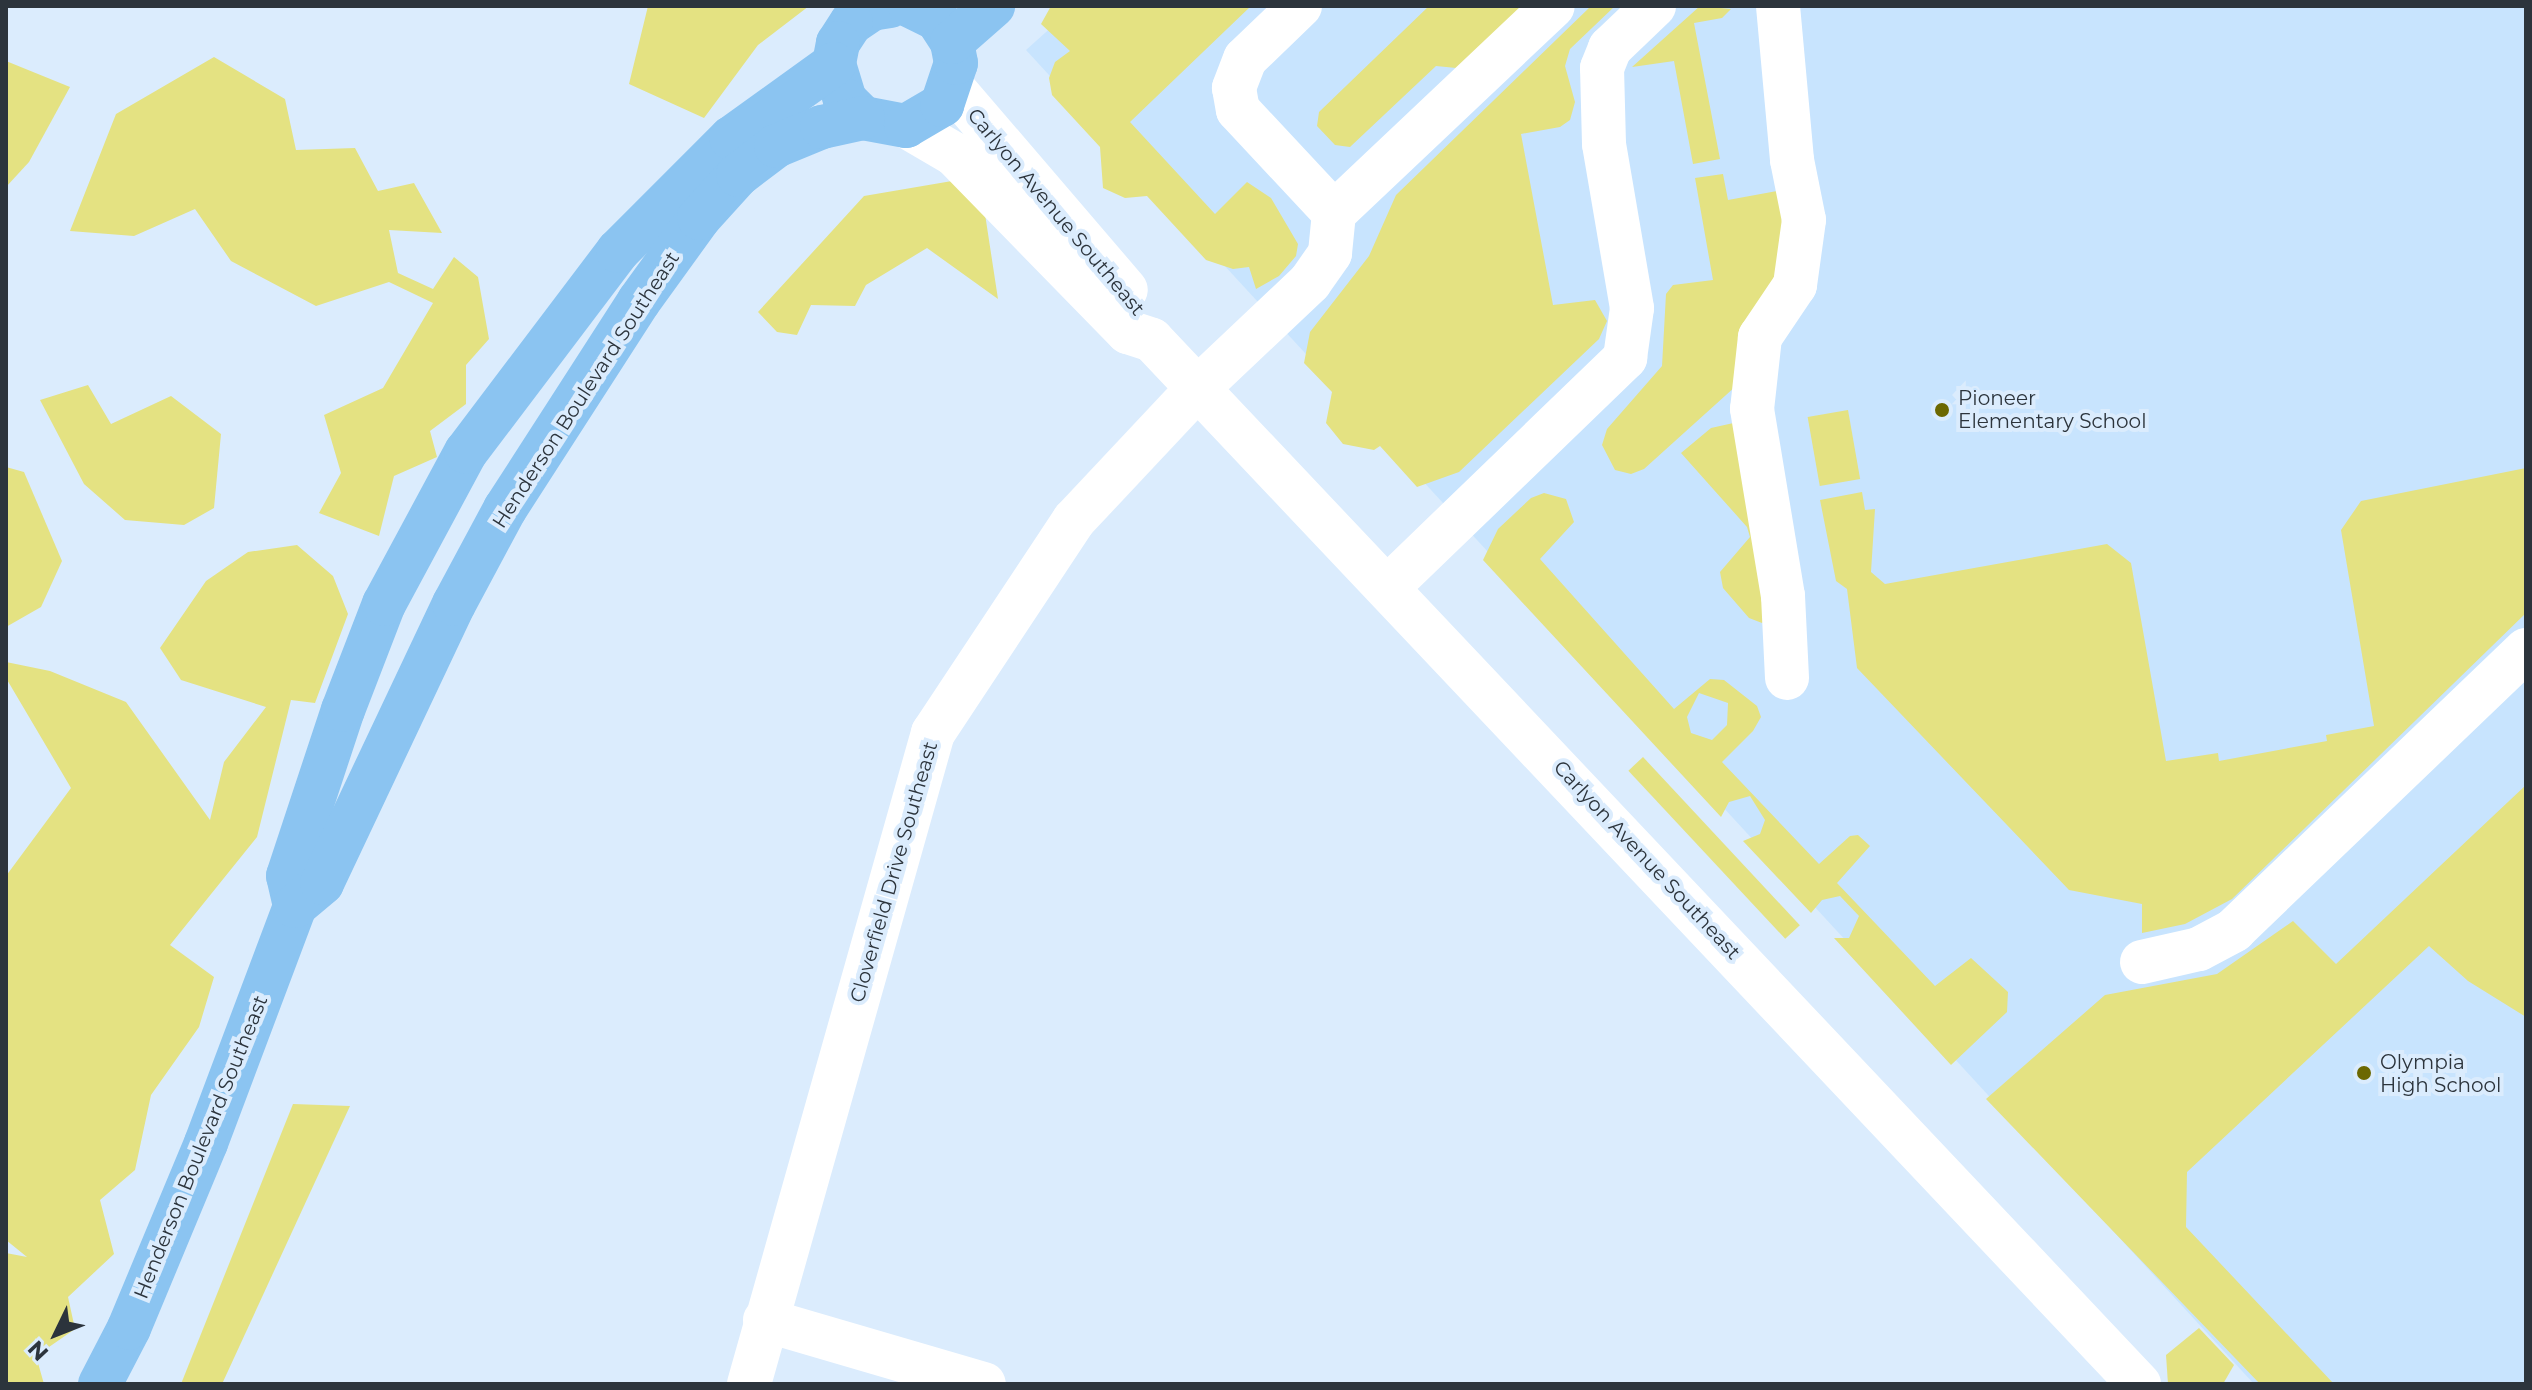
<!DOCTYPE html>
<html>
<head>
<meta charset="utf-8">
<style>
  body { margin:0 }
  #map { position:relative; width:2532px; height:1390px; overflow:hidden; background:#dbecfd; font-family:Montserrat,sans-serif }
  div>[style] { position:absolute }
  .built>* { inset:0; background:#c8e4fe }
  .green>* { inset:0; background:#e4e282; transform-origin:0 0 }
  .minor>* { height:44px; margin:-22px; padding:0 22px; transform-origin:22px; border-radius:22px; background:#fff }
  .major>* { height:44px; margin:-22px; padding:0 22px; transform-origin:22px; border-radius:22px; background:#8bc4f1 }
  .dots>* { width:22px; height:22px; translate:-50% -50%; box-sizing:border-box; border:4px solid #dbecfd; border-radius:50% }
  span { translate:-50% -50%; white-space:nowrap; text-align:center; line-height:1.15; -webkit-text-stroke:8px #dbecfd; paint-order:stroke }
  .street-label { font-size:20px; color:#2c343c }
  .poi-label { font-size:20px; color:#2c343c }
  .left { translate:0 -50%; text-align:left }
  .frame { position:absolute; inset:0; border:8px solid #2c343c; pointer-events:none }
  .north { position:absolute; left:16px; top:1294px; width:80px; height:80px; -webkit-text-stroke:6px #dbecfd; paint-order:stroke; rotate:227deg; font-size:22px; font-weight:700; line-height:32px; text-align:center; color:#2c343c }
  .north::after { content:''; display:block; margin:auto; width:28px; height:36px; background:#2c343c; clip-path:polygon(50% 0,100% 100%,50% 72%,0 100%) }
</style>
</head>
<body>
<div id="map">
  <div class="built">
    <i style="clip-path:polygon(1075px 6px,2526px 6px,2526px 1384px,2254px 1384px,1026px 50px)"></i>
  </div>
  <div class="green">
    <i style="clip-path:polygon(648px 6px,809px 6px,758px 45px,704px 118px,629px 84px)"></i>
    <i style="clip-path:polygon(1051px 6px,1251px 6px,1130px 122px,1215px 214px,1247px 182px,1271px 198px,1298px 244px,1296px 256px,1279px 276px,1256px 289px,1249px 267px,1233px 269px,1206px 260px,1147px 196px,1125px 198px,1103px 188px,1100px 147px,1052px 95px,1049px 78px,1055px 62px,1070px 51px,1041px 24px)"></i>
    <i style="clip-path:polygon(1429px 6px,1544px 6px,1497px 72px,1436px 66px,1350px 147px,1335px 145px,1317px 126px,1319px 112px)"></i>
    <i style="clip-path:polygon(1591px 6px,1615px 6px,1570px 49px,1565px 66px,1575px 102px,1570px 120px,1560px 127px,1521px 134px,1553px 305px,1595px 300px,1607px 321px,1599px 339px,1459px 472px,1417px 487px,1380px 446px,1374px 450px,1343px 444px,1326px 423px,1332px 392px,1304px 363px,1310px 332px,1369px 256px,1396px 195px)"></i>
    <i style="clip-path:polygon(1700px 6px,1731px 9px,1722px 18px,1694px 23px,1720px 159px,1693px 164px,1674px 61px,1632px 67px)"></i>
    <i style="clip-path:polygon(214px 57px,285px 99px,296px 150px,355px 148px,378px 191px,414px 183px,442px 233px,389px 230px,398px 273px,433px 289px,454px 257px,478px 277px,489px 339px,466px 365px,466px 404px,430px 431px,437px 457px,394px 476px,379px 536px,319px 513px,341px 473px,324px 415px,383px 388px,433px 303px,389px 282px,316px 306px,231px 261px,195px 209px,134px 236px,70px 231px,116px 114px)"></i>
    <i style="clip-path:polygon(6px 61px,70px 87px,29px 162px,6px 187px)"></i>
    <i style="clip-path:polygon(1723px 174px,1728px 200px,1777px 191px,1790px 250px,1736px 386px,1644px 469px,1631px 474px,1615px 470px,1602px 445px,1607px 429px,1662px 366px,1666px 294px,1673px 285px,1713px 280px,1695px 178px)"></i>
    <i style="clip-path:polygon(952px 181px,985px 214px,998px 299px,927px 248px,866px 285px,855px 306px,811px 305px,797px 335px,777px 332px,758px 312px,864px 196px)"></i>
    <i style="clip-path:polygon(88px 385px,111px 424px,171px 396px,221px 434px,214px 508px,184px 525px,125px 520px,84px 484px,40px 400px)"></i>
    <i style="left:1848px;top:410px;width:70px;height:41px;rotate:80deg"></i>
    <i style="clip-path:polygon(1738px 422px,1769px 616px,1762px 623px,1749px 618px,1723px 588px,1720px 572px,1750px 537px,1747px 527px,1681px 453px,1711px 428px)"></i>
    <i style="clip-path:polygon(6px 467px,24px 472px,62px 561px,41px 607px,6px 627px)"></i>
    <i style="clip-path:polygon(2526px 468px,2526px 613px,2232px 899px,2185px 924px,2142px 933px,2142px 904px,2069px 890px,1857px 668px,1847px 589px,1836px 581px,1820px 500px,1862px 492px,1865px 510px,1875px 509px,1871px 572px,1885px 584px,2107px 544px,2131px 563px,2166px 761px,2218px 753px,2219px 761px,2327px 741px,2326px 735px,2374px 726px,2341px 530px,2361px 501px)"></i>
    <i style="clip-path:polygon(evenodd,1544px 493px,1566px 499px,1574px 522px,1540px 559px,1674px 709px,1710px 679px,1724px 680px,1757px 706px,1761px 717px,1753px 731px,1722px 762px,1819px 864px,1850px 836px,1858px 835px,1870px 846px,1837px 883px,1935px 986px,1971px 958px,2008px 992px,2007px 1012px,1951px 1065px,1834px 938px,1849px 938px,1859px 916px,1840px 896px,1822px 900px,1811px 913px,1743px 841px,1760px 834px,1765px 820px,1750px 796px,1729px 802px,1721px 817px,1483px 560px,1498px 529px,1531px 498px,1544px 493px,1699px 693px,1728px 703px,1727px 725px,1712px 740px,1691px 733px,1687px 717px,1699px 693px)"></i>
    <i style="clip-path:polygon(297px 545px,333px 576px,348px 614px,315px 703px,291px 700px,257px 837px,170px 945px,214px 977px,199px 1027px,151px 1095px,135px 1170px,100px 1200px,114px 1254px,68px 1297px,75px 1329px,36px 1356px,44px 1384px,6px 1384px,6px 1253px,27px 1257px,6px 1240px,6px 876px,71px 788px,6px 678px,6px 662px,50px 671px,126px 702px,210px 820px,224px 762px,266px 707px,181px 680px,160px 648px,206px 581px,248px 552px)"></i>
    <i style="left:1643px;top:757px;width:230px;height:20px;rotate:47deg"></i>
    <i style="clip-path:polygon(2526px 785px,2526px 1017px,2468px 981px,2429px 946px,2187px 1172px,2186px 1227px,2334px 1384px,2260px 1384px,1986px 1099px,2105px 995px,2217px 974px,2293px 921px,2336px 964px)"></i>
    <i style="clip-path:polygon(293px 1104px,350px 1106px,222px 1384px,181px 1384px)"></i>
    <i style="clip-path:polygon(2199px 1328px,2234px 1365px,2223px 1384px,2168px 1384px,2166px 1355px)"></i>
  </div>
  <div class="minor">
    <i style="left:1300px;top:6px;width:76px;rotate:136.1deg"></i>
    <i style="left:1245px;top:59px;width:31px;rotate:111deg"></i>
    <i style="left:1234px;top:88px;width:22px;rotate:80deg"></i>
    <i style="left:1238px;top:110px;width:141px;rotate:47deg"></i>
    <i style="left:1778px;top:6px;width:155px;rotate:84.8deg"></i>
    <i style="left:1792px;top:160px;width:61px;rotate:78.7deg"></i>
    <i style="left:1804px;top:220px;width:66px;rotate:97.9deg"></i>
    <i style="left:1795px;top:285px;width:63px;rotate:123.9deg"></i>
    <i style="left:1760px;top:337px;width:72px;rotate:96.3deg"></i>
    <i style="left:1752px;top:409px;width:190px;rotate:80.6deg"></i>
    <i style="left:1783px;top:596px;width:82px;rotate:87.2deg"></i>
    <i style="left:952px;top:87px;width:267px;rotate:49.4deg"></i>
    <i style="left:906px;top:126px;width:56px;rotate:30.3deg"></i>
    <i style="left:954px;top:154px;width:249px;rotate:45.7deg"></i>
    <i style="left:1128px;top:332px;width:25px;rotate:18deg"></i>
    <i style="left:1152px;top:340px;width:1437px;rotate:46.61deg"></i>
    <i style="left:1388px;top:587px;width:330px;rotate:-44deg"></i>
    <i style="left:1625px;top:358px;width:50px;rotate:-82deg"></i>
    <i style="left:1632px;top:308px;width:166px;rotate:-99.7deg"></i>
    <i style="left:1604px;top:144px;width:76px;rotate:-91.5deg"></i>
    <i style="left:1602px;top:68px;width:22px;rotate:-68deg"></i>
    <i style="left:1610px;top:48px;width:61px;rotate:-43.7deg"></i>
    <i style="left:2142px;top:962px;width:58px;rotate:-12.8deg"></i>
    <i style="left:2199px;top:949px;width:40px;rotate:-28deg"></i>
    <i style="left:2234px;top:930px;width:405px;rotate:-43.8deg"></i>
    <i style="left:765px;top:1320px;width:228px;rotate:16.3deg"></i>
    <i style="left:749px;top:1384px;width:677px;rotate:-74.22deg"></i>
    <i style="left:933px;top:733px;width:255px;rotate:-56.5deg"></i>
    <i style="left:1074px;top:520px;width:181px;rotate:-46.8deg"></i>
    <i style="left:1198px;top:388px;width:154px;rotate:-43.4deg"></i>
    <i style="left:1310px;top:282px;width:35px;rotate:-55deg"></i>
    <i style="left:1330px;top:253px;width:40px;rotate:-84.3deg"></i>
    <i style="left:1334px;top:213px;width:301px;rotate:-43.4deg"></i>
  </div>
  <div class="major">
    <i style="left:890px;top:6px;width:18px;rotate:171deg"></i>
    <i style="left:872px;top:9px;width:25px;rotate:146deg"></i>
    <i style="left:851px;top:23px;width:24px;rotate:123deg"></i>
    <i style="left:838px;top:43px;width:21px;rotate:101deg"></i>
    <i style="left:834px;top:64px;width:38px;rotate:73deg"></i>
    <i style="left:845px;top:100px;width:25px;rotate:45deg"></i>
    <i style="left:863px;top:118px;width:44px;rotate:10.5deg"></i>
    <i style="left:906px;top:126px;width:42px;rotate:-30.3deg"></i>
    <i style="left:942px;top:105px;width:44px;rotate:-71.6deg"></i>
    <i style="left:956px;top:63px;width:21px;rotate:-101deg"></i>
    <i style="left:952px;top:42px;width:27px;rotate:-123deg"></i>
    <i style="left:937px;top:19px;width:30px;rotate:-154deg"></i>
    <i style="left:952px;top:42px;width:55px;rotate:-41.3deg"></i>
    <i style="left:295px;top:906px;width:31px;rotate:-103deg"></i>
    <i style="left:288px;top:876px;width:175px;rotate:-71.7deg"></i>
    <i style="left:343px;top:710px;width:114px;rotate:-68.9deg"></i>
    <i style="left:384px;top:604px;width:173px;rotate:-61.7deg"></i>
    <i style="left:466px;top:452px;width:252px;rotate:-52.9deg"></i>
    <i style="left:618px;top:251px;width:160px;rotate:-45deg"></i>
    <i style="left:731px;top:138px;width:127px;rotate:-35.7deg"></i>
    <i style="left:100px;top:1384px;width:63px;rotate:-62.6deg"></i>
    <i style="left:129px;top:1328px;width:200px;rotate:-67.4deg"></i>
    <i style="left:206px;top:1143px;width:253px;rotate:-69.4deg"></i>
    <i style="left:295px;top:906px;width:35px;rotate:-40deg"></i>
    <i style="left:322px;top:883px;width:309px;rotate:-64.7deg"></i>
    <i style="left:454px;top:604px;width:108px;rotate:-61.8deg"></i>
    <i style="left:505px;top:509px;width:247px;rotate:-57.2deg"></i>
    <i style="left:639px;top:301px;width:102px;rotate:-54.1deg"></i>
    <i style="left:699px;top:218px;width:58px;rotate:-47.8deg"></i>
    <i style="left:738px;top:175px;width:48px;rotate:-37.3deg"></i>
    <i style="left:776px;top:146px;width:50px;rotate:-22.4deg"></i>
    <i style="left:822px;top:127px;width:42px;rotate:-12.4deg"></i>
  </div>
  <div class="dots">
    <i style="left:1942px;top:410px;background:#6c6801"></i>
    <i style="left:2364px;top:1073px;background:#6c6801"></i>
  </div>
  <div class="street-label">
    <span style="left:1056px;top:212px;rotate:50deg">Carlyon Avenue Southeast</span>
    <span style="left:586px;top:390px;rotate:-57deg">Henderson Boulevard Southeast</span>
    <span style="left:1647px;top:860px;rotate:47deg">Carlyon Avenue Southeast</span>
    <span style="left:894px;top:872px;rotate:-74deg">Cloverfield Drive Southeast</span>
    <span style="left:201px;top:1147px;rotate:-68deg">Henderson Boulevard Southeast</span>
  </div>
  <div class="poi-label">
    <span class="left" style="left:1958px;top:410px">Pioneer<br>Elementary School</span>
    <span class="left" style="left:2380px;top:1074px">Olympia<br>High School</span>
  </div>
  <div class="frame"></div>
  <div class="north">N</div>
</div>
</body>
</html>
